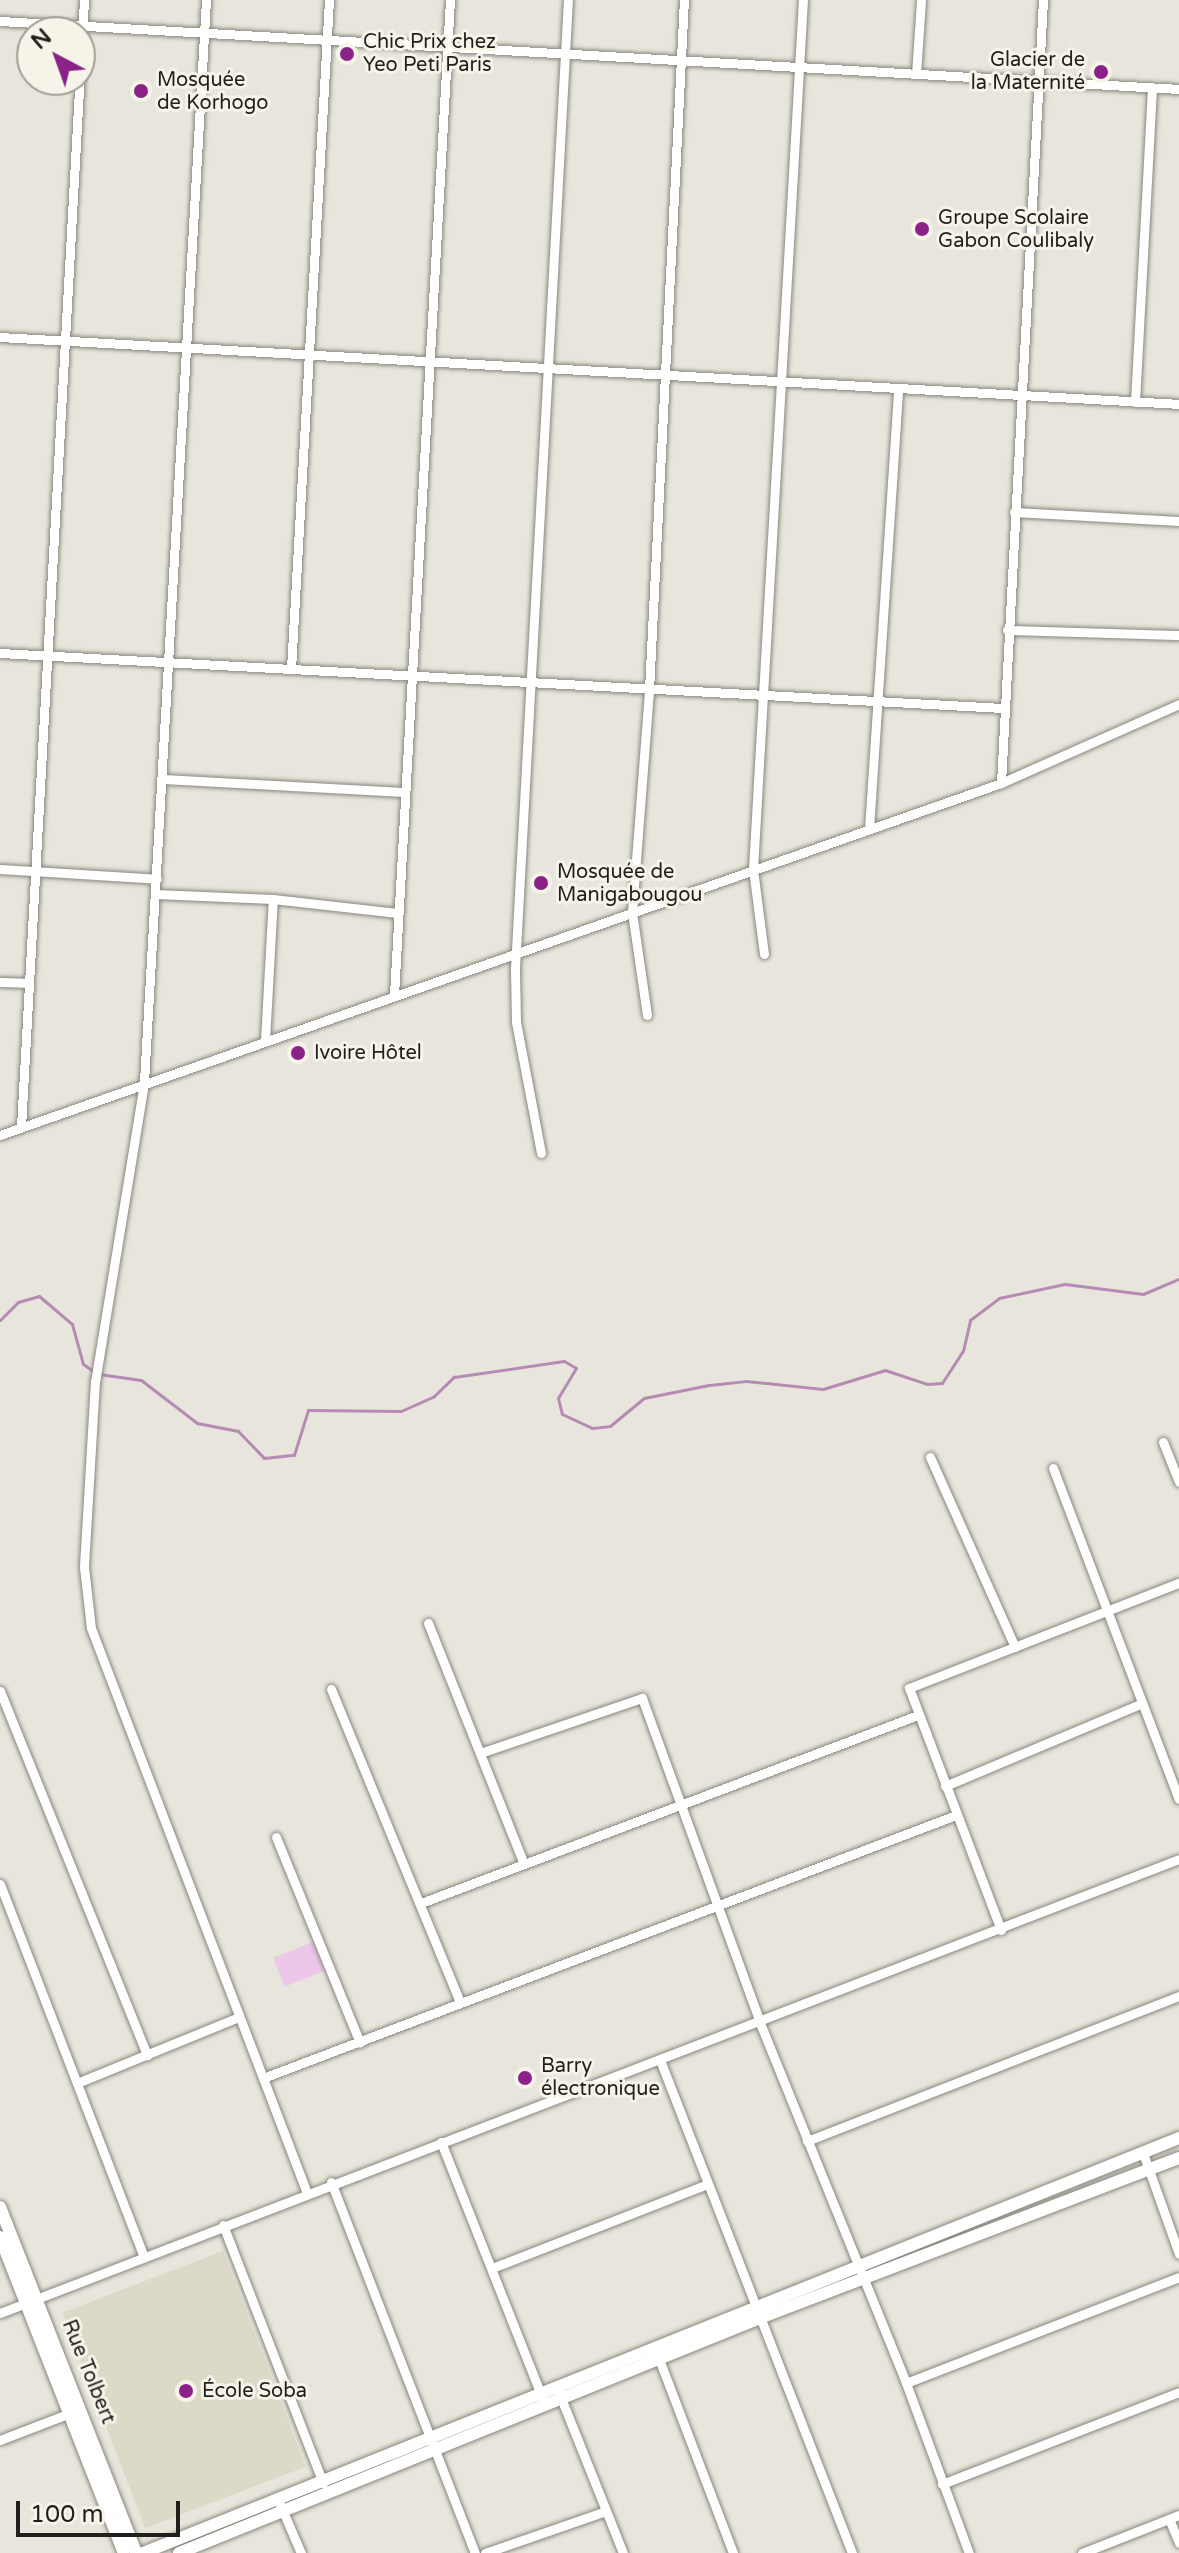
<!DOCTYPE html>
<html>
<head>
<meta charset="utf-8">
<style>
  body { margin:0 }
  #map { position:relative; width:1179px; height:2553px; overflow:hidden; background:#e8e6dc; font-family:"Varela Round",sans-serif }
  div>[style] { position:absolute }
  .built>* { inset:0; background:#ddd9c8; transform-origin:0 0 }
  .green>* { inset:0; background:#ecc7e9; transform-origin:0 0 }
  .stream>* { height:3px; margin:-1.5px; padding:0 1.5px; transform-origin:1.5px; border-radius:1.5px; background:#b68bb3 }
  .roads { filter:drop-shadow(0 0 2px #88867d) drop-shadow(0 0 2px #88867d) }
  .minor>* { height:9px; margin:-4.5px; padding:0 4.5px; transform-origin:4.5px; border-radius:4.5px; background:#fff }
  .tertiary>* { height:12px; margin:-6px; padding:0 6px; transform-origin:6px; border-radius:6px; background:#fff }
  .dots>* { width:22px; height:22px; translate:-50% -50%; box-sizing:border-box; border:4px solid #f6f3e9; border-radius:50% }
  span { translate:-50% -50%; white-space:nowrap; text-align:center; line-height:1.15; -webkit-text-stroke:6px #f6f3e9; paint-order:stroke }
  .poi-label { font-size:20px; color:#201f1c }
  .left { translate:0 -50%; text-align:left }
  .right { translate:-100% -50%; text-align:right }
  .street-label { font-size:20px; color:#201f1c }
  .north { position:absolute; left:16px; top:16px; width:80px; height:80px; box-sizing:border-box; background:#f6f3e9; border:2px solid #a09e97; border-radius:50%; rotate:319deg; font-size:22px; font-weight:700; line-height:32px; text-align:center; color:#201f1c }
  .north::after { content:''; display:block; margin:auto; width:28px; height:36px; background:#8a2288; clip-path:polygon(50% 0,100% 100%,50% 72%,0 100%) }
  .scale { position:absolute; left:16px; top:2501px; width:164px; height:36px; box-sizing:border-box; border:4px solid #201f1c; border-top:0; padding-left:10px; font-size:24px; line-height:28px; white-space:nowrap; color:#201f1c; -webkit-text-stroke:6px #f6f3e9; paint-order:stroke }
</style>
</head>
<body>
<div id="map">
  <div class="built">
    <i style="left:223px;top:2251px;width:231px;height:172px;rotate:69deg"></i>
  </div>
  <div class="green">
    <i style="left:313px;top:1942px;width:31px;height:43px;rotate:68deg"></i>
  </div>
  <div class="stream">
    <i style="left:0;top:1320px;width:25px;rotate:-45deg"></i>
    <i style="left:18px;top:1302px;width:22px;rotate:-16deg"></i>
    <i style="left:39px;top:1296px;width:43px;rotate:40.3deg"></i>
    <i style="left:72px;top:1324px;width:41px;rotate:74.6deg"></i>
    <i style="left:83px;top:1364px;width:12px;rotate:35deg"></i>
    <i style="left:99px;top:1374px;width:42px;rotate:8.1deg"></i>
    <i style="left:141px;top:1380px;width:71px;rotate:37.5deg"></i>
    <i style="left:197px;top:1423px;width:42px;rotate:11deg"></i>
    <i style="left:238px;top:1431px;width:37px;rotate:46deg"></i>
    <i style="left:264px;top:1458px;width:30px;rotate:-6deg"></i>
    <i style="left:294px;top:1455px;width:47px;rotate:-72.7deg"></i>
    <i style="left:308px;top:1410px;width:93px;rotate:0.6deg"></i>
    <i style="left:401px;top:1411px;width:36px;rotate:-24deg"></i>
    <i style="left:434px;top:1396px;width:28px;rotate:-44deg"></i>
    <i style="left:454px;top:1377px;width:111px;rotate:-8.3deg"></i>
    <i style="left:564px;top:1361px;width:14px;rotate:30deg"></i>
    <i style="left:576px;top:1368px;width:35px;rotate:121deg"></i>
    <i style="left:558px;top:1398px;width:16px;rotate:76deg"></i>
    <i style="left:562px;top:1414px;width:33px;rotate:25deg"></i>
    <i style="left:592px;top:1428px;width:18px;rotate:-6deg"></i>
    <i style="left:610px;top:1426px;width:44px;rotate:-39.5deg"></i>
    <i style="left:644px;top:1398px;width:66px;rotate:-11.3deg"></i>
    <i style="left:709px;top:1385px;width:37px;rotate:-6deg"></i>
    <i style="left:746px;top:1381px;width:77px;rotate:5.9deg"></i>
    <i style="left:823px;top:1389px;width:65px;rotate:-17deg"></i>
    <i style="left:885px;top:1370px;width:44px;rotate:18.4deg"></i>
    <i style="left:927px;top:1384px;width:15px;rotate:-4deg"></i>
    <i style="left:942px;top:1383px;width:38px;rotate:-57deg"></i>
    <i style="left:963px;top:1351px;width:32px;rotate:-77deg"></i>
    <i style="left:970px;top:1320px;width:36px;rotate:-37deg"></i>
    <i style="left:999px;top:1298px;width:67px;rotate:-12deg"></i>
    <i style="left:1065px;top:1284px;width:79px;rotate:7.3deg"></i>
    <i style="left:1143px;top:1294px;width:39px;rotate:-23deg"></i>
  </div>
  <div class="roads">
    <div class="minor">
      <i style="left:206px;top:0;width:1085px;rotate:93.28deg"></i>
      <i style="left:144px;top:1083px;width:302px;rotate:99.3deg"></i>
      <i style="left:95px;top:1381px;width:186px;rotate:93.4deg"></i>
      <i style="left:84px;top:1567px;width:61px;rotate:83.5deg"></i>
      <i style="left:91px;top:1628px;width:605px;rotate:69.08deg"></i>
      <i style="left:0;top:21px;width:1181px;rotate:3.3deg"></i>
      <i style="left:916px;top:74px;width:74px;rotate:-86.1deg"></i>
      <i style="left:0;top:337px;width:1181px;rotate:3.25deg"></i>
      <i style="left:1135px;top:402px;width:315px;rotate:-86.9deg"></i>
      <i style="left:1014px;top:512px;width:165px;rotate:3.1deg"></i>
      <i style="left:1007px;top:630px;width:172px;rotate:1.7deg"></i>
      <i style="left:0;top:653px;width:1004px;rotate:3.14deg"></i>
      <i style="left:291px;top:669px;width:670px;rotate:-86.75deg"></i>
      <i style="left:163px;top:779px;width:241px;rotate:3.1deg"></i>
      <i style="left:1001px;top:783px;width:784px;rotate:-86.93deg"></i>
      <i style="left:869px;top:829px;width:440px;rotate:-86.2deg"></i>
      <i style="left:0;top:869px;width:157px;rotate:3.6deg"></i>
      <i style="left:155px;top:894px;width:118px;rotate:2.4deg"></i>
      <i style="left:273px;top:899px;width:125px;rotate:6.4deg"></i>
      <i style="left:764px;top:954px;width:86px;rotate:-97.4deg"></i>
      <i style="left:753px;top:869px;width:870px;rotate:-86.71deg"></i>
      <i style="left:0;top:982px;width:27px;rotate:2deg"></i>
      <i style="left:394px;top:995px;width:997px;rotate:-86.78deg"></i>
      <i style="left:647px;top:1015px;width:104px;rotate:-98.3deg"></i>
      <i style="left:632px;top:912px;width:223px;rotate:-85.6deg"></i>
      <i style="left:649px;top:690px;width:691px;rotate:-87.1deg"></i>
      <i style="left:265px;top:1040px;width:141px;rotate:-86.8deg"></i>
      <i style="left:21px;top:1127px;width:1129px;rotate:-86.8deg"></i>
      <i style="left:0;top:1135px;width:1061px;rotate:-19.37deg"></i>
      <i style="left:1001px;top:783px;width:195px;rotate:-23.9deg"></i>
      <i style="left:541px;top:1153px;width:133px;rotate:-100.8deg"></i>
      <i style="left:516px;top:1022px;width:54px;rotate:-91.1deg"></i>
      <i style="left:515px;top:968px;width:969px;rotate:-86.87deg"></i>
      <i style="left:1163px;top:1442px;width:43px;rotate:68.2deg"></i>
      <i style="left:930px;top:1457px;width:208px;rotate:65.9deg"></i>
      <i style="left:1053px;top:1468px;width:354px;rotate:69.2deg"></i>
      <i style="left:428px;top:1623px;width:257px;rotate:68.3deg"></i>
      <i style="left:331px;top:1689px;width:339px;rotate:67.6deg"></i>
      <i style="left:0;top:1691px;width:393px;rotate:68deg"></i>
      <i style="left:483px;top:1752px;width:168px;rotate:-18.8deg"></i>
      <i style="left:642px;top:1698px;width:346px;rotate:70deg"></i>
      <i style="left:760px;top:2023px;width:388px;rotate:67.9deg"></i>
      <i style="left:906px;top:2383px;width:181px;rotate:69.7deg"></i>
      <i style="left:945px;top:1786px;width:214px;rotate:-22.8deg"></i>
      <i style="left:276px;top:1837px;width:222px;rotate:67.8deg"></i>
      <i style="left:0;top:1884px;width:400px;rotate:68.9deg"></i>
      <i style="left:421px;top:1903px;width:531px;rotate:-20.72deg"></i>
      <i style="left:1001px;top:1930px;width:259px;rotate:-110.8deg"></i>
      <i style="left:909px;top:1688px;width:290px;rotate:-21.3deg"></i>
      <i style="left:660px;top:2060px;width:529px;rotate:68.72deg"></i>
      <i style="left:263px;top:2078px;width:741px;rotate:-20.78deg"></i>
      <i style="left:77px;top:2083px;width:175px;rotate:-22.2deg"></i>
      <i style="left:807px;top:2141px;width:399px;rotate:-21.3deg"></i>
      <i style="left:441px;top:2142px;width:277px;rotate:68.4deg"></i>
      <i style="left:1143px;top:2153px;width:107px;rotate:70.4deg"></i>
      <i style="left:331px;top:2182px;width:398px;rotate:68.8deg"></i>
      <i style="left:223px;top:2225px;width:277px;rotate:68.8deg"></i>
      <i style="left:492px;top:2268px;width:231px;rotate:-21.3deg"></i>
      <i style="left:0;top:2313px;width:1263px;rotate:-21.06deg"></i>
      <i style="left:659px;top:2359px;width:208px;rotate:69.1deg"></i>
      <i style="left:906px;top:2383px;width:293px;rotate:-21.2deg"></i>
      <i style="left:559px;top:2393px;width:172px;rotate:68.2deg"></i>
      <i style="left:0;top:2440px;width:80px;rotate:-21.1deg"></i>
      <i style="left:942px;top:2484px;width:254px;rotate:-21.2deg"></i>
      <i style="left:279px;top:2502px;width:56px;rotate:66.7deg"></i>
      <i style="left:1169px;top:2519px;width:26px;rotate:67deg"></i>
      <i style="left:485px;top:2553px;width:128px;rotate:-19.1deg"></i>
      <i style="left:1082px;top:2553px;width:104px;rotate:-21.4deg"></i>
    </div>
    <div class="tertiary">
      <i style="left:0;top:2207px;width:372px;rotate:68.5deg"></i>
      <i style="left:0;top:2237px;width:339px;rotate:68.6deg"></i>
      <i style="left:143px;top:2553px;width:1116px;rotate:-21.83deg"></i>
      <i style="left:179px;top:2553px;width:627px;rotate:-22.02deg"></i>
      <i style="left:760px;top:2318px;width:449px;rotate:-20.9deg"></i>
    </div>
  </div>
  <div class="dots">
    <i style="left:347px;top:54px;background:#8a2288"></i>
    <i style="left:1101px;top:72px;background:#8a2288"></i>
    <i style="left:141px;top:91px;background:#8a2288"></i>
    <i style="left:922px;top:229px;background:#8a2288"></i>
    <i style="left:541px;top:883px;background:#8a2288"></i>
    <i style="left:298px;top:1053px;background:#8a2288"></i>
    <i style="left:525px;top:2078px;background:#8a2288"></i>
    <i style="left:186px;top:2391px;background:#8a2288"></i>
  </div>
  <div class="poi-label">
    <span class="left" style="left:363px;top:54px">Chic Prix chez<br>Yeo Peti Paris</span>
    <span class="right" style="left:1085px;top:72px">Glacier de<br>la Maternité</span>
    <span class="left" style="left:157px;top:92px">Mosquée<br>de Korhogo</span>
    <span class="left" style="left:938px;top:230px">Groupe Scolaire<br>Gabon Coulibaly</span>
    <span class="left" style="left:557px;top:884px">Mosquée de<br>Manigabougou</span>
    <span class="left" style="left:314px;top:1053px">Ivoire Hôtel</span>
    <span class="left" style="left:541px;top:2078px">Barry<br>électronique</span>
    <span class="left" style="left:202px;top:2391px">École Soba</span>
  </div>
  <div class="street-label">
    <span style="left:88px;top:2372px;rotate:68deg">Rue Tolbert</span>
  </div>
  <div class="north">N</div>
  <div class="scale">100 m</div>
</div>
</body>
</html>
